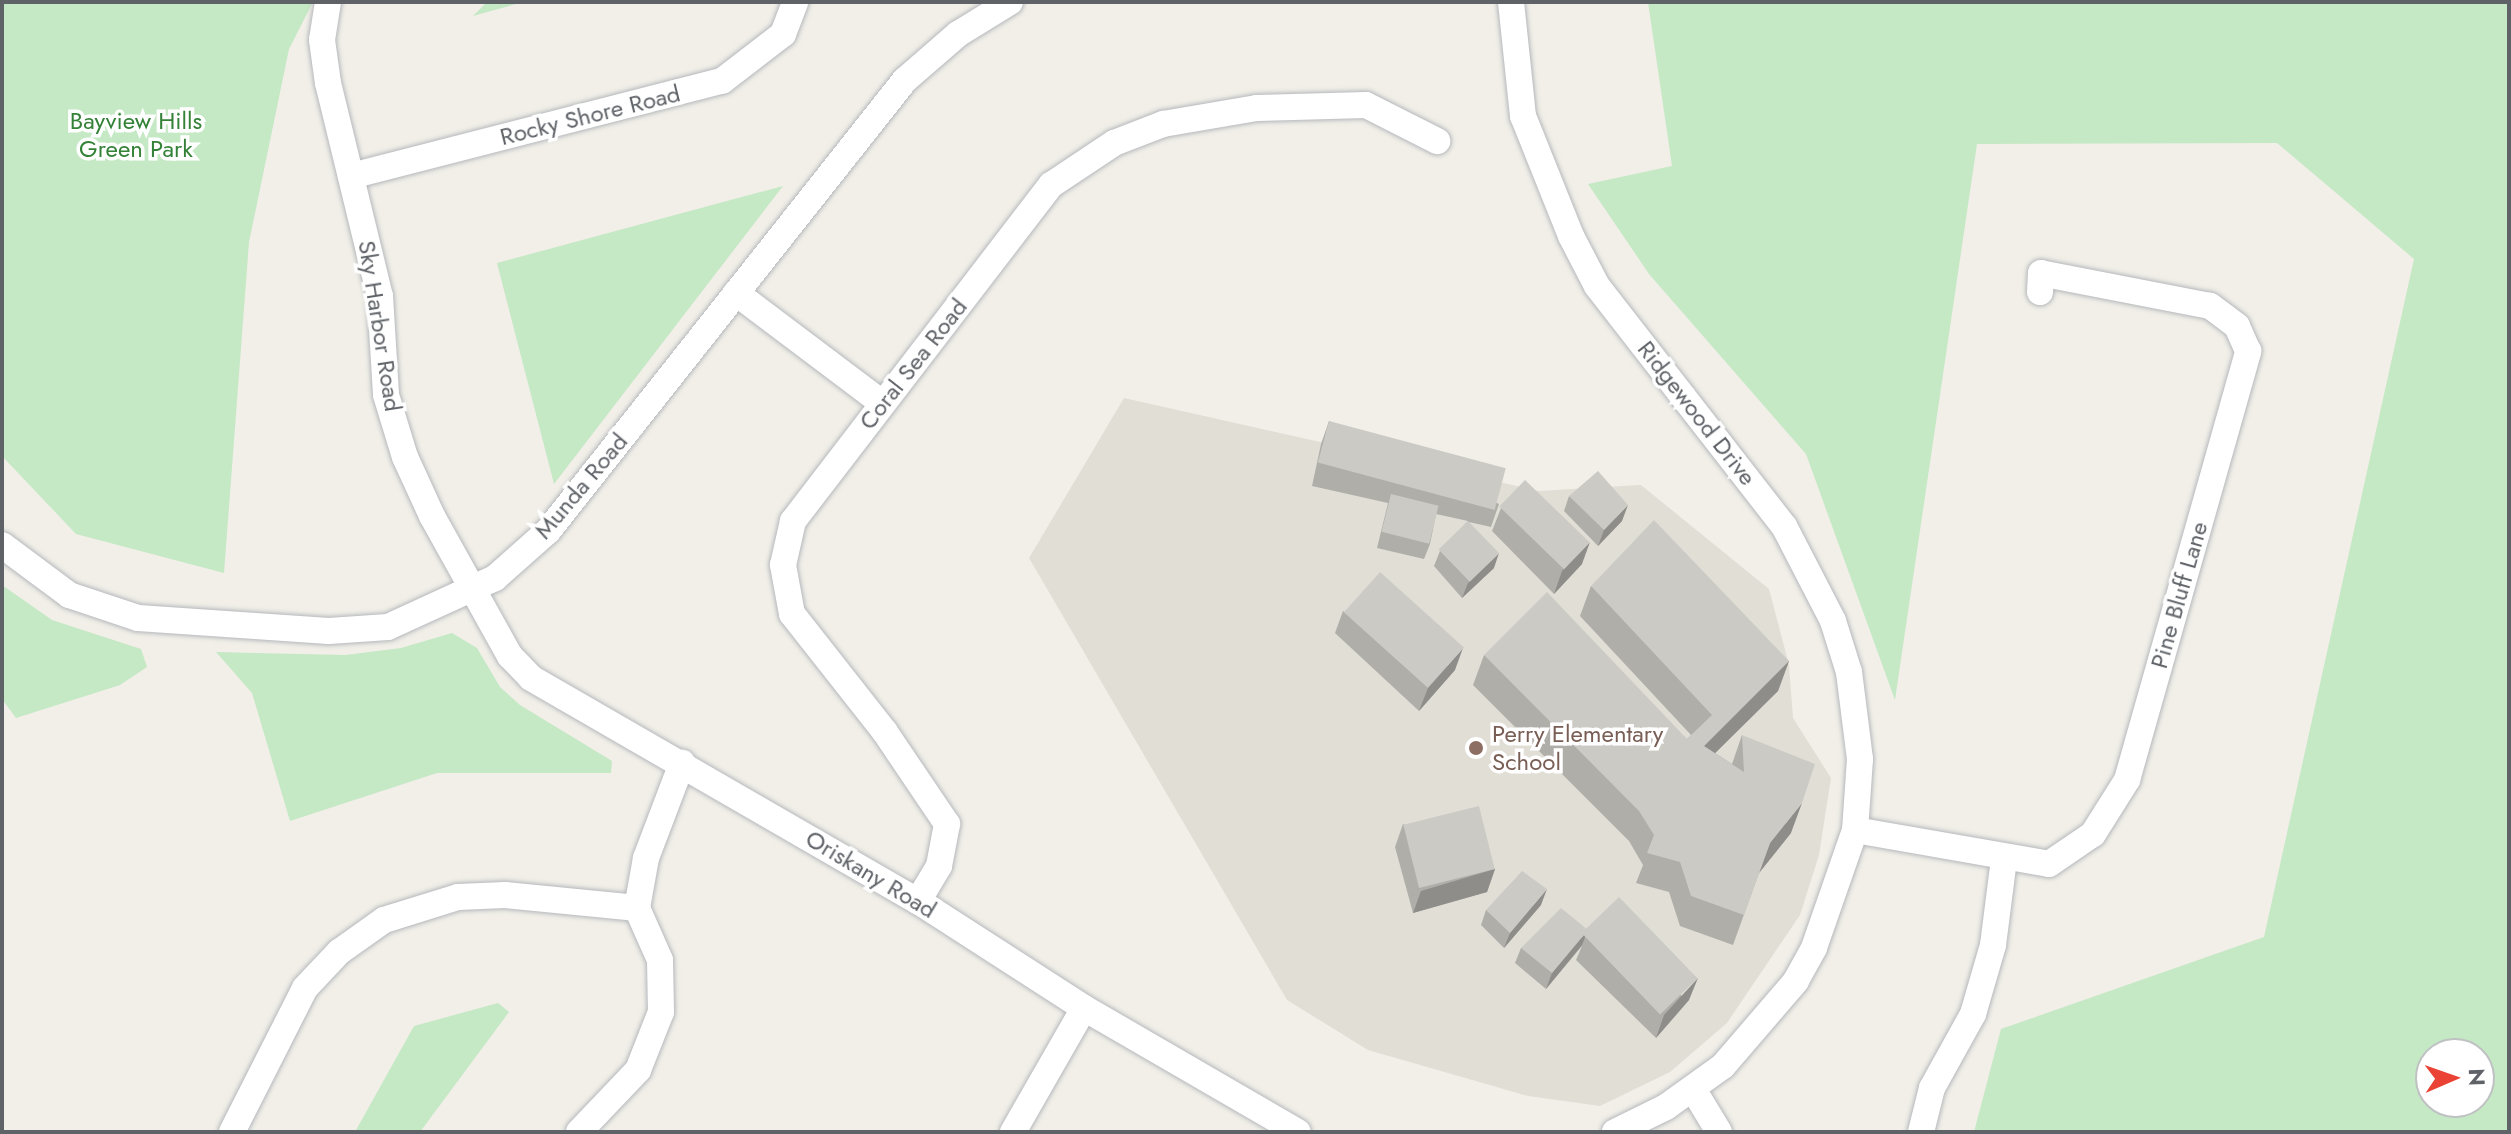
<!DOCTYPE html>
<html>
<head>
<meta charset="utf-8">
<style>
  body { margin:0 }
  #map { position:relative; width:2511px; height:1134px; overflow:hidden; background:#f1efe8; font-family:Jost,sans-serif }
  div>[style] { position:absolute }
  .education>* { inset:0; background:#e1ded6 }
  .green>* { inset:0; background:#c5e8c5 }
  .roads { filter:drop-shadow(0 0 2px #b5b8bc) drop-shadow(0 0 2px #b5b8bc) }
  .minor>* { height:26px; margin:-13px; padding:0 13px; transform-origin:13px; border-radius:13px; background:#fff }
  .wall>* { inset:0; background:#afaea9 }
  .shaded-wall>* { inset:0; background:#8f8d8a }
  .building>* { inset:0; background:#cccac5; transform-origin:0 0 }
  .dots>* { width:22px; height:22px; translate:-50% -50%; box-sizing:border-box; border:4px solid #fff; border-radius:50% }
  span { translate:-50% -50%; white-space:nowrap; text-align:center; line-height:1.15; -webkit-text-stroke:7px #fff; paint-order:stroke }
  .street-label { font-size:24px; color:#5f6368 }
  .park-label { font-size:24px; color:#348238 }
  .education-label { font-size:24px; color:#785e54 }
  .left { translate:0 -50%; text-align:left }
  .frame { position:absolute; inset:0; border:4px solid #5f6368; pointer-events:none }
  .north { position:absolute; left:2415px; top:1038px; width:80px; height:80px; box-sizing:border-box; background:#fff; border:2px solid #bfc1c3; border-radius:50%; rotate:88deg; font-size:22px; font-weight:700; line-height:32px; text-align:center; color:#5f6368 }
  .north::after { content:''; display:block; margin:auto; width:28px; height:36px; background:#ea4335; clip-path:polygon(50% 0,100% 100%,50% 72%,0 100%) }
</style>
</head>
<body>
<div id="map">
  <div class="education">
    <i style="clip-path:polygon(1124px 398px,1539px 491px,1641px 485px,1769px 589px,1789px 665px,1793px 718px,1831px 778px,1819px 855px,1800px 915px,1727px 1023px,1670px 1072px,1600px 1106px,1528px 1096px,1368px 1050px,1287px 1000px,1029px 558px)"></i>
  </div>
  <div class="green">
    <i style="clip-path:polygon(2px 2px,313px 2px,289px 49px,249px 242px,224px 573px,76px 534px,2px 456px)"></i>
    <i style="clip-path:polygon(487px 2px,523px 2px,473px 16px)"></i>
    <i style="clip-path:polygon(evenodd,1648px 2px,2509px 2px,2509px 1132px,1974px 1132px,2001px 1029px,2264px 937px,2414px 259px,2277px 143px,1977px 144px,1895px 700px,1806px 454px,1649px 274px,1588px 184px,1672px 166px,1648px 2px,2431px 1054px,2479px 1054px,2479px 1102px,2431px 1102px,2431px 1054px)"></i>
    <i style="clip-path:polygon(783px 186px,554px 484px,497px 263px)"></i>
    <i style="clip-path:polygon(2px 585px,52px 620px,141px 649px,147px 667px,120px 685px,16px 718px,2px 699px)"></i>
    <i style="clip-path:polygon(452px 633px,477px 648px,500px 687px,520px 705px,612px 761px,611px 773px,437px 773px,290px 821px,252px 693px,216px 652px,346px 655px,401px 648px)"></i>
    <i style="clip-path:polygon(498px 1003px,509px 1012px,420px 1132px,355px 1132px,414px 1026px)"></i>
  </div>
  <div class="roads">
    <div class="minor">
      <i style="left:328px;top:2px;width:38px;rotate:99deg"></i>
      <i style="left:322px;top:40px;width:43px;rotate:82.1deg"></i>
      <i style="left:328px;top:83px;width:219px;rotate:76.3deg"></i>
      <i style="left:380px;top:296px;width:99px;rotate:86.5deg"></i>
      <i style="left:386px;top:395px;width:65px;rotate:73deg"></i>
      <i style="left:405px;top:457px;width:65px;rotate:65.4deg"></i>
      <i style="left:432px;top:516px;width:160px;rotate:60.9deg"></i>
      <i style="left:510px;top:656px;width:30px;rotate:46deg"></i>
      <i style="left:531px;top:678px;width:447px;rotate:30deg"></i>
      <i style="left:918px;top:901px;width:197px;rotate:32.8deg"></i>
      <i style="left:1084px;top:1008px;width:247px;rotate:30.1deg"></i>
      <i style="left:1511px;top:2px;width:115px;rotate:84deg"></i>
      <i style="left:1523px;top:116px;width:129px;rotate:68.2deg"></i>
      <i style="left:1571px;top:236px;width:56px;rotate:62.5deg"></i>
      <i style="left:1597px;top:286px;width:304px;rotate:52.1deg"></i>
      <i style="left:1784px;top:526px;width:107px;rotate:62.7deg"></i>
      <i style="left:1833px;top:621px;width:53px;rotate:72.6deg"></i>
      <i style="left:1849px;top:672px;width:88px;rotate:82.8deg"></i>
      <i style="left:1860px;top:759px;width:71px;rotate:94deg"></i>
      <i style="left:1855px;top:830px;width:125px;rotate:109.2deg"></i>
      <i style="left:1814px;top:948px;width:38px;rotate:119deg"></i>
      <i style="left:1796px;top:981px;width:112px;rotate:130.7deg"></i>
      <i style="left:1723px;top:1066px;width:70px;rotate:144.3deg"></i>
      <i style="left:1666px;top:1107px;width:57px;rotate:153.9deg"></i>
      <i style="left:351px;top:176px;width:383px;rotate:-14.4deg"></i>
      <i style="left:722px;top:81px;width:77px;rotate:-37.6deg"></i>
      <i style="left:783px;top:34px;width:34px;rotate:-69deg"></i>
      <i style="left:736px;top:293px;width:183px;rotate:37deg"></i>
      <i style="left:2px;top:545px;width:84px;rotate:36.7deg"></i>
      <i style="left:69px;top:595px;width:73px;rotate:18.4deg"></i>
      <i style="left:138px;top:618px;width:191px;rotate:3.9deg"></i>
      <i style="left:329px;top:631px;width:59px;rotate:-3.9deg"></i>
      <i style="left:388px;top:627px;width:118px;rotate:-24.6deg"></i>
      <i style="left:495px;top:578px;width:71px;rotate:-41.6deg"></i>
      <i style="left:548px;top:531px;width:575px;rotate:-51.64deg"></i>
      <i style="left:905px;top:80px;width:70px;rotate:-41deg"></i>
      <i style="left:958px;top:34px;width:61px;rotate:-31.6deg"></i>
      <i style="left:1855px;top:830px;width:197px;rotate:9.9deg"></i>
      <i style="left:2049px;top:864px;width:53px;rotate:-34.3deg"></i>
      <i style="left:2093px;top:834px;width:64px;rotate:-57.8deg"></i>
      <i style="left:2127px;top:780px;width:446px;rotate:-74.2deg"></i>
      <i style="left:2248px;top:351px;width:27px;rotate:-114deg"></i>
      <i style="left:2237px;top:326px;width:34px;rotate:-143deg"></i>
      <i style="left:2210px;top:306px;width:172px;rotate:-169deg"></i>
      <i style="left:2041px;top:273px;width:19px;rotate:93deg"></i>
      <i style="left:918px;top:901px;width:41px;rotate:-59deg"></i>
      <i style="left:939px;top:866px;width:43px;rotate:-79.2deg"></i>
      <i style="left:947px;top:824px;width:111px;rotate:-124deg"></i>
      <i style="left:885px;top:732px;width:150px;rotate:-128.2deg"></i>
      <i style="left:792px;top:614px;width:50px;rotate:-100.4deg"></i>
      <i style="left:783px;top:565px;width:45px;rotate:-77.2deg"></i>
      <i style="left:793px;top:521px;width:424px;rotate:-52.5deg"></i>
      <i style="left:1051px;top:185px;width:76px;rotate:-33.7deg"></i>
      <i style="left:1114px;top:143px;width:53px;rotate:-21.2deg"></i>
      <i style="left:1163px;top:124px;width:95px;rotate:-9.7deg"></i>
      <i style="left:1257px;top:108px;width:109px;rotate:-1.6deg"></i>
      <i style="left:1366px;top:105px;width:80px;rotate:26.9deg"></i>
      <i style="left:1693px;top:1089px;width:50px;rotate:58.8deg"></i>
      <i style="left:232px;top:1132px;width:161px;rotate:-63.1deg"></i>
      <i style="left:305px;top:988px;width:50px;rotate:-46.6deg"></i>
      <i style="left:339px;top:952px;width:55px;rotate:-35.4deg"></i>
      <i style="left:384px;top:920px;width:77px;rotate:-17.3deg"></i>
      <i style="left:458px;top:897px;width:47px;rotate:-2.4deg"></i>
      <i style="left:505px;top:895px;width:133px;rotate:5.6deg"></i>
      <i style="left:579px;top:1132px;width:86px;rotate:-46.4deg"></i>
      <i style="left:638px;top:1070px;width:62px;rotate:-68.4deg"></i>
      <i style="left:661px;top:1012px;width:52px;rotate:-91.1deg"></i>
      <i style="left:660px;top:960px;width:57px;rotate:-113.9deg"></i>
      <i style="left:637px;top:908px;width:51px;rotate:-79.8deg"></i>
      <i style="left:646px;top:858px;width:102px;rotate:-69.2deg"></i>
      <i style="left:1013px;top:1132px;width:143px;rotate:-60.2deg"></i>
      <i style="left:1921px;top:1132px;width:45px;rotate:-76deg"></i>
      <i style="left:1932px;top:1088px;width:85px;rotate:-61deg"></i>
      <i style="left:1973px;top:1014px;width:72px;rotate:-73.8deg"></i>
      <i style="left:1993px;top:945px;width:87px;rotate:-82.7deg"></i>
    </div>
  </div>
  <div class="wall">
    <i style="clip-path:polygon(1329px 421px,1499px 504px,1491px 527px,1469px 522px,1494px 568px,1462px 598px,1434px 566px,1440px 551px,1468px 521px,1436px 514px,1430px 544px,1424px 559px,1377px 548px,1388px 503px,1312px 486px,1321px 444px)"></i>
    <i style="clip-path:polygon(1569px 496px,1622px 521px,1598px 546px,1564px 511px)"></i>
    <i style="clip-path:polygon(1501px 508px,1582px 564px,1554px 594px,1492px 531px)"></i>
    <i style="clip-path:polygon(1591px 586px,1789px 661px,1778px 691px,1715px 753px,1732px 764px,1742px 735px,1791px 833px,1759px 873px,1733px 945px,1680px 926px,1669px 892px,1636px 883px,1643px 865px,1629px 841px,1473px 685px,1484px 655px,1687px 739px,1691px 735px,1580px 616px)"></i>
    <i style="clip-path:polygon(1343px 611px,1455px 670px,1419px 711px,1335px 633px)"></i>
    <i style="clip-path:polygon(1403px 824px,1495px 869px,1487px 892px,1413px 913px,1395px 847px)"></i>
    <i style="clip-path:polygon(1541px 905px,1504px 948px,1481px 925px,1486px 910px)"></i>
    <i style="clip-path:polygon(1585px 937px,1689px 1000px,1656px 1038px,1576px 960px,1582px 946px,1546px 989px,1515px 963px,1521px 948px)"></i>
  </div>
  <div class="shaded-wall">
    <i style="clip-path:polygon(1628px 505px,1622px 521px,1598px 546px,1604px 530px)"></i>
    <i style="clip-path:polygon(1590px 542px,1582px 564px,1554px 594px,1562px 571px)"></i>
    <i style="clip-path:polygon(1499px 553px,1494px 568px,1462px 598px,1468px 583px)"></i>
    <i style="clip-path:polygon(1463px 648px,1455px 670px,1419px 711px,1428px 688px)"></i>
    <i style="clip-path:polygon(1789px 661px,1778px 691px,1693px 775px,1704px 746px)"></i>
    <i style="clip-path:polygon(1802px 803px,1791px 833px,1759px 873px,1770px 843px)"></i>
    <i style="clip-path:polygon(1495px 869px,1487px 892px,1413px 913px,1421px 891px)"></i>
    <i style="clip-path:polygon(1547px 889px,1541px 905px,1504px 948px,1510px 933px)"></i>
    <i style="clip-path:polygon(1588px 930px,1582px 945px,1546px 989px,1552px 973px)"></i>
    <i style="clip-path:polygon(1698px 978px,1689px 1000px,1656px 1038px,1664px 1015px)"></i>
  </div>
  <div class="building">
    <i style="left:1329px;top:421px;width:183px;height:43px;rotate:15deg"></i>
    <i style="clip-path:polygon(1598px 471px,1628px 505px,1604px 530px,1569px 496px)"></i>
    <i style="left:1525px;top:480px;width:90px;height:37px;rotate:44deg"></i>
    <i style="left:1391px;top:494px;width:49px;height:39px;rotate:14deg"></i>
    <i style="clip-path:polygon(1654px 520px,1789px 661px,1704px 746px,1744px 772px,1742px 735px,1815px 764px,1802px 803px,1770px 843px,1744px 915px,1691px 896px,1680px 862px,1647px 853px,1654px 835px,1639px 811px,1484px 655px,1547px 592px,1687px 739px,1712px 715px,1591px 586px)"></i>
    <i style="left:1468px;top:521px;width:45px;height:41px;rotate:46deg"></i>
    <i style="left:1380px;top:572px;width:113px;height:54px;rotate:42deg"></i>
    <i style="left:1479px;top:806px;width:65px;height:78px;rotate:76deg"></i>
    <i style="clip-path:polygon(1522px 871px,1547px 889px,1510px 933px,1486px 910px)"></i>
    <i style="left:1619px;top:897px;width:113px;height:52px;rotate:46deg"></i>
    <i style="clip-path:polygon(1561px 908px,1588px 930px,1552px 973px,1521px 948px)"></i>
  </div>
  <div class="dots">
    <i style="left:1476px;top:748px;background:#8d6e63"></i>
  </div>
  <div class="street-label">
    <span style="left:590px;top:115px;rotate:-14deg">Rocky Shore Road</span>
    <span style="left:380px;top:326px;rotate:81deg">Sky Harbor Road</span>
    <span style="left:913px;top:364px;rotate:-52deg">Coral Sea Road</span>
    <span style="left:1697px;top:413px;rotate:52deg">Ridgewood Drive</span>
    <span style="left:581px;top:486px;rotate:-50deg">Munda Road</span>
    <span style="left:2179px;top:595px;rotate:-74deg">Pine Bluff Lane</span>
    <span style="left:871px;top:874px;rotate:31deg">Oriskany Road</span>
  </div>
  <div class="park-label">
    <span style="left:136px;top:135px">Bayview Hills<br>Green Park</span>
  </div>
  <div class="education-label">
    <span class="left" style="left:1492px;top:748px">Perry Elementary<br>School</span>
  </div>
  <div class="frame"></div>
  <div class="north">N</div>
</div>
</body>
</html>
